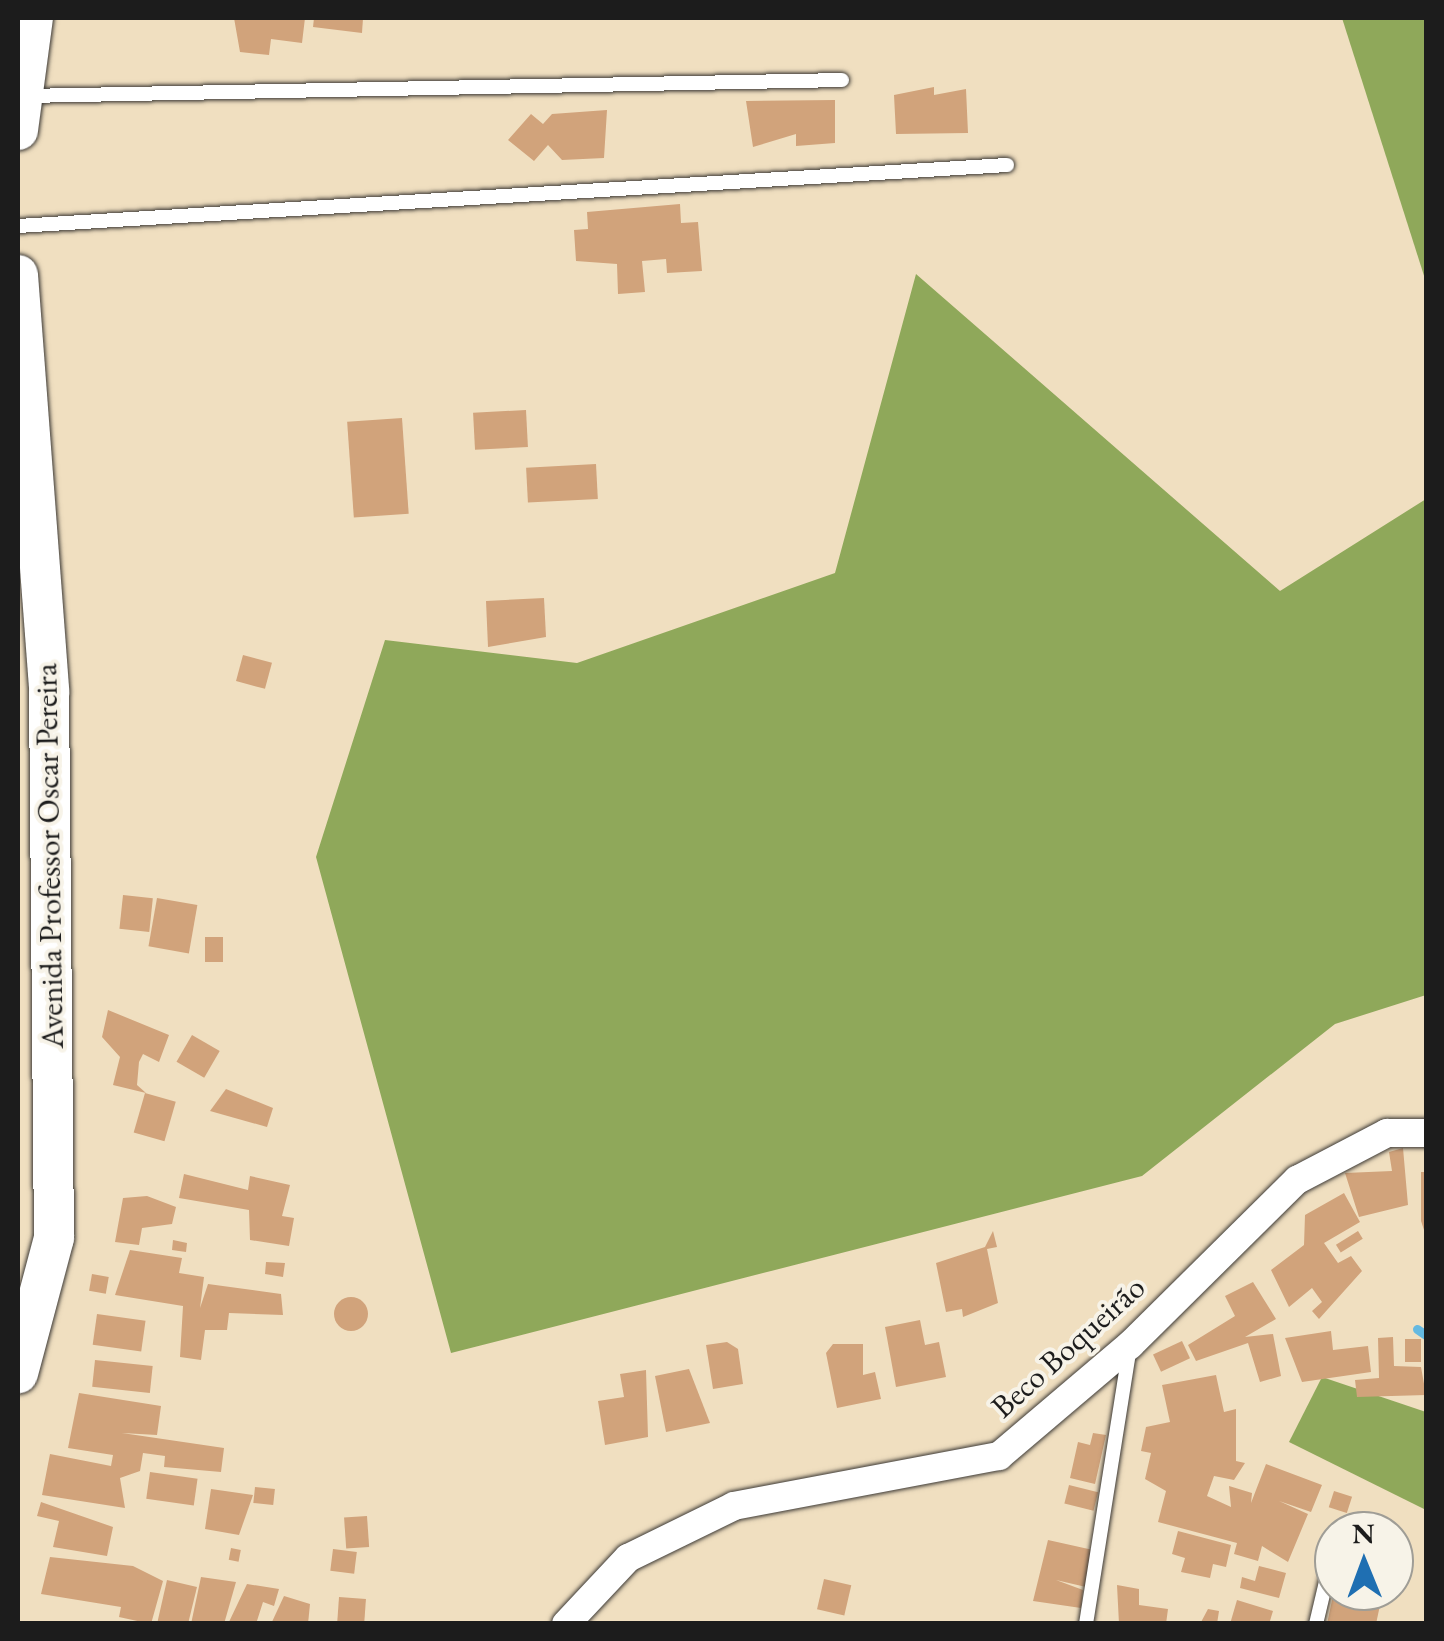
<!DOCTYPE html>
<html>
<head>
<meta charset="utf-8">
<style>
  body { margin:0 }
  #map { position:relative; width:1444px; height:1641px; overflow:hidden; background:#f0dfc0; font-family:"EB Garamond",serif }
  div>[style] { position:absolute }
  .forest>* { inset:0; background:#8fa85a }
  .stream>* { height:9px; margin:-4.5px; padding:0 4.5px; transform-origin:4.5px; border-radius:4.5px; background:#64b9e1 }
  .building>* { inset:0; background:#d1a37b; transform-origin:0 0 }
  .round { border-radius:50% }
  .roads { filter:drop-shadow(0 0 2px #3c3935) drop-shadow(0 0 2px #3c3935) }
  .lane>* { height:14px; margin:-7px; padding:0 7px; transform-origin:7px; border-radius:7px; background:#fff }
  .street>* { height:28px; margin:-14px; padding:0 14px; transform-origin:14px; border-radius:14px; background:#fff }
  .secondary>* { height:40px; margin:-20px; padding:0 20px; transform-origin:20px; border-radius:20px; background:#fff }
  span { translate:-50% -50%; white-space:nowrap; text-align:center; line-height:1.15; -webkit-text-stroke:8px #f7f3e8; paint-order:stroke }
  .street-label { font-size:32px; color:#1c1c1c }
  .frame { position:absolute; inset:0; border:20px solid #1c1c1c; pointer-events:none }
  .north { position:absolute; left:1314px; top:1511px; width:100px; height:100px; box-sizing:border-box; background:#f7f3e8; border:2px solid #9f9d96; border-radius:50%; rotate:359deg; font-size:28px; font-weight:700; line-height:40px; text-align:center; color:#1c1c1c }
  .north::after { content:''; display:block; margin:auto; width:35px; height:45px; background:#1f6fb2; clip-path:polygon(50% 0,100% 100%,50% 72%,0 100%) }
</style>
</head>
<body>
<div id="map">
  <div class="forest">
    <i style="clip-path:polygon(1342px 18px,1426px 18px,1426px 282px)"></i>
    <i style="clip-path:polygon(916px 274px,1280px 591px,1426px 499px,1426px 995px,1335px 1024px,1142px 1176px,451px 1353px,316px 857px,385px 640px,577px 663px,835px 573px)"></i>
    <i style="clip-path:polygon(1322px 1377px,1426px 1412px,1426px 1510px,1289px 1442px)"></i>
  </div>
  <div class="stream">
    <i style="left:1417px;top:1329px;width:11px;rotate:34deg"></i>
  </div>
  <div class="building">
    <i style="clip-path:polygon(234px 18px,305px 18px,302px 43px,271px 39px,269px 55px,240px 52px)"></i>
    <i style="clip-path:polygon(314px 18px,363px 18px,362px 33px,313px 27px)"></i>
    <i style="clip-path:polygon(934px 87px,934px 95px,966px 89px,968px 133px,896px 134px,894px 95px)"></i>
    <i style="clip-path:polygon(835px 100px,835px 143px,796px 146px,796px 134px,753px 147px,746px 101px)"></i>
    <i style="clip-path:polygon(607px 110px,604px 158px,562px 160px,548px 145px,534px 161px,508px 140px,531px 114px,543px 124px,552px 114px)"></i>
    <i style="clip-path:polygon(680px 204px,681px 223px,698px 222px,702px 271px,667px 273px,666px 259px,642px 261px,645px 292px,618px 294px,617px 264px,576px 261px,574px 230px,588px 229px,587px 212px)"></i>
    <i style="left:526px;top:410px;width:37px;height:53px;rotate:87deg"></i>
    <i style="left:402px;top:418px;width:96px;height:55px;rotate:86deg"></i>
    <i style="left:596px;top:464px;width:35px;height:70px;rotate:87deg"></i>
    <i style="clip-path:polygon(544px 598px,546px 637px,488px 647px,486px 601px)"></i>
    <i style="left:243px;top:655px;width:30px;height:27px;rotate:15deg"></i>
    <i style="left:123px;top:895px;width:30px;height:34px;rotate:6deg"></i>
    <i style="left:157px;top:898px;width:41px;height:49px;rotate:10deg"></i>
    <i style="left:205px;top:937px;width:18px;height:25px"></i>
    <i style="clip-path:polygon(108px 1010px,169px 1035px,159px 1062px,143px 1054px,139px 1062px,137px 1085px,146px 1093px,113px 1085px,120px 1057px,102px 1037px)"></i>
    <i style="left:192px;top:1035px;width:32px;height:31px;rotate:30deg"></i>
    <i style="clip-path:polygon(226px 1089px,273px 1108px,267px 1127px,210px 1111px)"></i>
    <i style="left:145px;top:1093px;width:32px;height:41px;rotate:16deg"></i>
    <i style="clip-path:polygon(1403px 1148px,1408px 1205px,1359px 1217px,1345px 1173px,1392px 1171px,1389px 1152px)"></i>
    <i style="clip-path:polygon(1421px 1172px,1426px 1172px,1426px 1236px,1421px 1221px)"></i>
    <i style="clip-path:polygon(184px 1174px,248px 1190px,250px 1176px,290px 1185px,282px 1216px,294px 1218px,289px 1246px,250px 1240px,249px 1210px,179px 1198px)"></i>
    <i style="clip-path:polygon(1344px 1193px,1360px 1222px,1324px 1243px,1338px 1263px,1351px 1256px,1362px 1271px,1319px 1319px,1312px 1311px,1322px 1302px,1312px 1288px,1289px 1307px,1271px 1270px,1304px 1245px,1305px 1215px)"></i>
    <i style="clip-path:polygon(147px 1196px,176px 1207px,172px 1224px,142px 1228px,139px 1245px,115px 1242px,123px 1198px)"></i>
    <i style="clip-path:polygon(993px 1231px,997px 1247px,987px 1249px,998px 1303px,963px 1317px,962px 1309px,946px 1312px,936px 1263px,985px 1247px)"></i>
    <i style="left:1358px;top:1231px;width:9px;height:26px;rotate:58deg"></i>
    <i style="clip-path:polygon(173px 1240px,187px 1243px,186px 1252px,172px 1250px)"></i>
    <i style="clip-path:polygon(130px 1250px,182px 1258px,179px 1273px,204px 1277px,200px 1308px,208px 1284px,281px 1294px,283px 1315px,229px 1313px,227px 1330px,205px 1330px,201px 1360px,180px 1357px,183px 1306px,115px 1295px)"></i>
    <i style="clip-path:polygon(266px 1262px,285px 1263px,283px 1277px,265px 1274px)"></i>
    <i style="left:92px;top:1274px;width:17px;height:17px;rotate:10deg"></i>
    <i style="clip-path:polygon(1253px 1282px,1276px 1319px,1245px 1337px,1273px 1334px,1281px 1376px,1260px 1382px,1248px 1343px,1196px 1361px,1188px 1345px,1235px 1316px,1225px 1296px)"></i>
    <i class="round" style="left:334px;top:1297px;width:34px;height:34px"></i>
    <i style="left:97px;top:1314px;width:49px;height:31px;rotate:8deg"></i>
    <i style="clip-path:polygon(920px 1320px,925px 1345px,939px 1342px,946px 1377px,896px 1387px,885px 1327px)"></i>
    <i style="clip-path:polygon(1331px 1331px,1333px 1350px,1368px 1346px,1371px 1372px,1302px 1382px,1285px 1338px)"></i>
    <i style="clip-path:polygon(1393px 1337px,1394px 1366px,1421px 1367px,1426px 1395px,1357px 1397px,1355px 1380px,1379px 1378px,1378px 1338px)"></i>
    <i style="left:1405px;top:1339px;width:16px;height:23px"></i>
    <i style="left:1182px;top:1341px;width:19px;height:32px;rotate:65deg"></i>
    <i style="clip-path:polygon(727px 1342px,738px 1349px,743px 1384px,713px 1389px,706px 1345px)"></i>
    <i style="clip-path:polygon(833px 1344px,863px 1344px,863px 1375px,875px 1372px,881px 1399px,837px 1408px,826px 1353px)"></i>
    <i style="left:95px;top:1360px;width:58px;height:27px;rotate:6deg"></i>
    <i style="clip-path:polygon(689px 1369px,710px 1423px,666px 1432px,655px 1376px)"></i>
    <i style="clip-path:polygon(646px 1370px,648px 1437px,605px 1445px,598px 1401px,624px 1397px,620px 1374px)"></i>
    <i style="clip-path:polygon(1216px 1375px,1224px 1412px,1236px 1409px,1236px 1461px,1245px 1463px,1234px 1480px,1214px 1476px,1207px 1496px,1231px 1507px,1229px 1486px,1252px 1493px,1251px 1503px,1266px 1464px,1322px 1485px,1311px 1512px,1279px 1501px,1308px 1514px,1288px 1562px,1262px 1546px,1258px 1561px,1234px 1554px,1237px 1543px,1158px 1522px,1166px 1491px,1145px 1479px,1151px 1453px,1141px 1451px,1146px 1427px,1170px 1422px,1162px 1385px)"></i>
    <i style="clip-path:polygon(79px 1393px,161px 1406px,157px 1435px,122px 1433px,224px 1448px,221px 1472px,164px 1467px,165px 1456px,143px 1453px,140px 1471px,120px 1478px,125px 1508px,42px 1495px,50px 1454px,111px 1466px,113px 1455px,68px 1448px)"></i>
    <i style="clip-path:polygon(1093px 1433px,1106px 1435px,1095px 1484px,1070px 1478px,1078px 1442px,1090px 1445px)"></i>
    <i style="left:150px;top:1472px;width:48px;height:27px;rotate:8deg"></i>
    <i style="left:1069px;top:1485px;width:30px;height:19px;rotate:14deg"></i>
    <i style="left:255px;top:1487px;width:20px;height:16px;rotate:6deg"></i>
    <i style="clip-path:polygon(211px 1489px,253px 1495px,239px 1535px,205px 1529px)"></i>
    <i style="left:1334px;top:1491px;width:19px;height:17px;rotate:18deg"></i>
    <i style="clip-path:polygon(41px 1502px,113px 1527px,107px 1556px,53px 1547px,59px 1521px,37px 1516px)"></i>
    <i style="left:367px;top:1516px;width:31px;height:23px;rotate:86deg"></i>
    <i style="clip-path:polygon(1178px 1531px,1231px 1545px,1226px 1567px,1213px 1564px,1210px 1578px,1181px 1572px,1185px 1558px,1172px 1554px)"></i>
    <i style="clip-path:polygon(1048px 1540px,1093px 1550px,1086px 1587px,1056px 1580px,1083px 1590px,1081px 1608px,1033px 1601px)"></i>
    <i style="left:231px;top:1548px;width:10px;height:12px;rotate:11deg"></i>
    <i style="left:333px;top:1549px;width:24px;height:22px;rotate:7deg"></i>
    <i style="clip-path:polygon(50px 1557px,133px 1566px,163px 1581px,151px 1624px,119px 1617px,121px 1607px,41px 1594px)"></i>
    <i style="clip-path:polygon(1259px 1566px,1286px 1573px,1279px 1598px,1240px 1588px,1242px 1577px,1255px 1581px)"></i>
    <i style="clip-path:polygon(201px 1577px,236px 1582px,224px 1624px,191px 1624px)"></i>
    <i style="left:824px;top:1579px;width:28px;height:31px;rotate:13deg"></i>
    <i style="clip-path:polygon(167px 1580px,197px 1587px,188px 1624px,157px 1624px)"></i>
    <i style="clip-path:polygon(247px 1584px,279px 1589px,274px 1606px,263px 1602px,256px 1624px,228px 1624px)"></i>
    <i style="clip-path:polygon(1117px 1585px,1139px 1589px,1139px 1605px,1168px 1609px,1166px 1624px,1119px 1624px)"></i>
    <i style="clip-path:polygon(1334px 1591px,1383px 1591px,1376px 1624px,1327px 1624px)"></i>
    <i style="clip-path:polygon(284px 1596px,310px 1604px,308px 1624px,271px 1624px)"></i>
    <i style="left:339px;top:1597px;width:27px;height:27px;rotate:4deg"></i>
    <i style="clip-path:polygon(1237px 1600px,1273px 1611px,1269px 1624px,1230px 1624px)"></i>
    <i style="clip-path:polygon(1208px 1609px,1219px 1611px,1217px 1624px,1200px 1624px)"></i>
  </div>
  <div class="roads">
    <div class="lane">
      <i style="left:25px;top:96px;width:817px;rotate:-1.12deg"></i>
      <i style="left:18px;top:226px;width:991px;rotate:-3.53deg"></i>
      <i style="left:1086px;top:1624px;width:281px;rotate:-81deg"></i>
      <i style="left:1316px;top:1624px;width:74px;rotate:-76.7deg"></i>
    </div>
    <div class="street">
      <i style="left:566px;top:1624px;width:91px;rotate:-46.8deg"></i>
      <i style="left:628px;top:1558px;width:118px;rotate:-26.1deg"></i>
      <i style="left:734px;top:1506px;width:270px;rotate:-10.7deg"></i>
      <i style="left:999px;top:1456px;width:172px;rotate:-40.3deg"></i>
      <i style="left:1130px;top:1345px;width:235px;rotate:-44.7deg"></i>
      <i style="left:1297px;top:1180px;width:102px;rotate:-27.6deg"></i>
      <i style="left:1387px;top:1133px;width:39px"></i>
    </div>
    <div class="secondary">
      <i style="left:18px;top:130px;width:113px;rotate:-82.4deg"></i>
      <i style="left:18px;top:275px;width:418px;rotate:85.7deg"></i>
      <i style="left:49px;top:692px;width:546px;rotate:89.48deg"></i>
      <i style="left:54px;top:1238px;width:140px;rotate:104.9deg"></i>
    </div>
  </div>
  <div class="street-label">
    <span style="left:49px;top:856px;rotate:-91deg">Avenida Professor Oscar Pereira</span>
    <span style="left:1068px;top:1347px;rotate:-42deg">Beco Boqueirão</span>
  </div>
  <div class="frame"></div>
  <div class="north">N</div>
</div>
</body>
</html>
